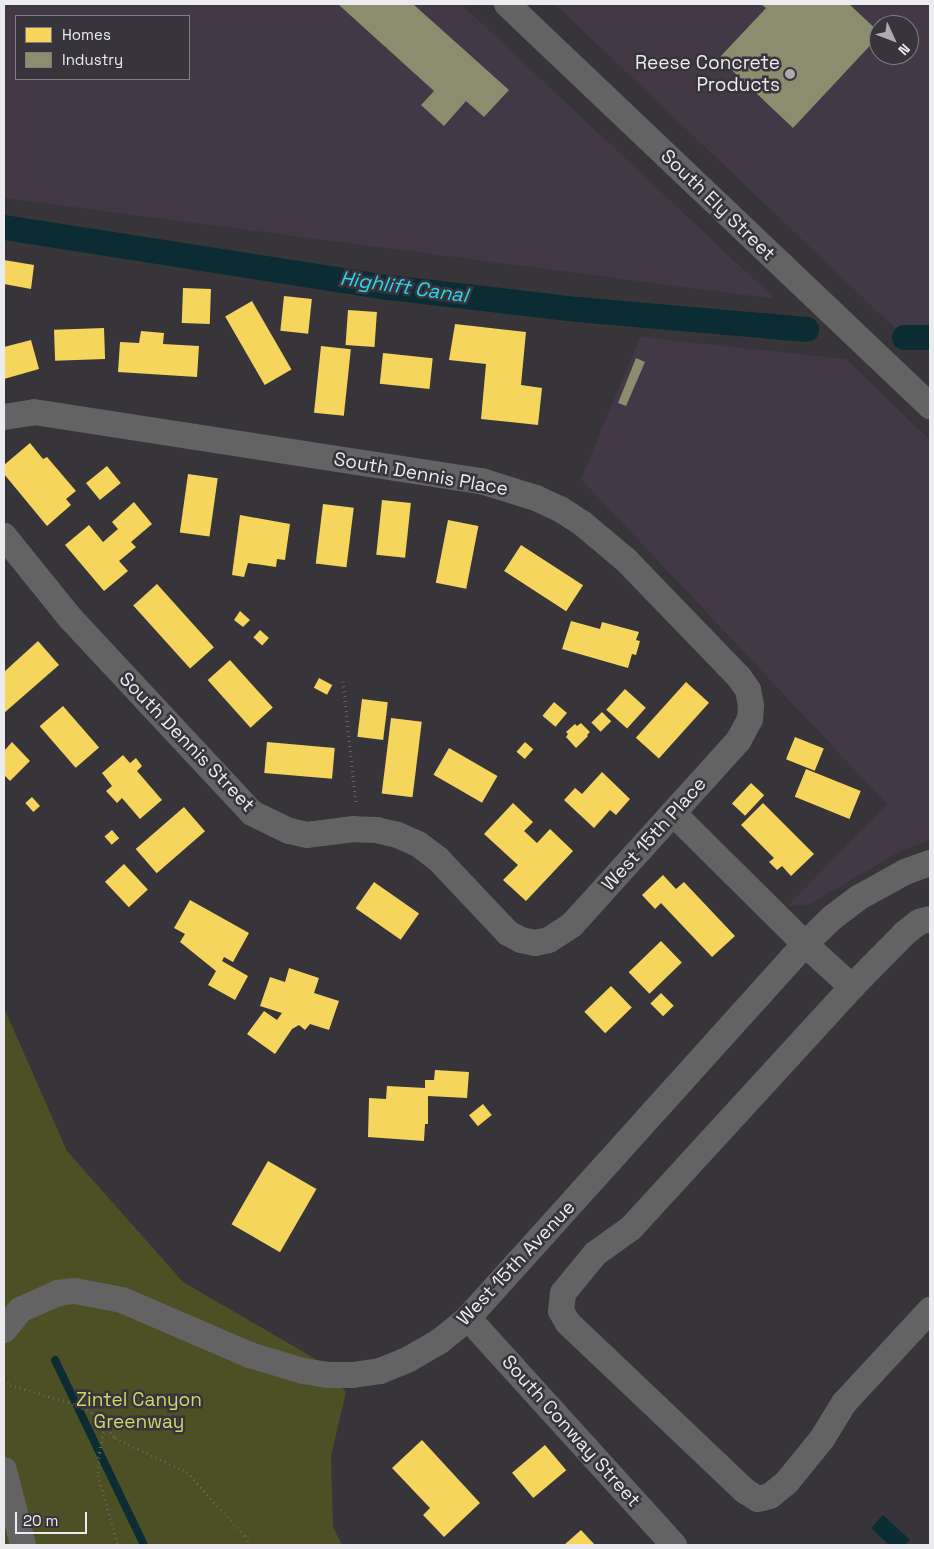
<!DOCTYPE html>
<html>
<head>
<meta charset="utf-8">
<style>
  body { margin:0 }
  #map { position:relative; width:934px; height:1549px; overflow:hidden; background:#37353a; font-family:"Space Grotesk",sans-serif }
  div>[style] { position:absolute }
  .industrial>* { inset:0; background:#433845 }
  .green>* { inset:0; background:#4d5024 }
  .water>* { inset:0; background:#0b2c33 }
  .homes>* { inset:0; background:#f6d55c; transform-origin:0 0 }
  .industry>* { inset:0; background:#8c8c6e }
  .stream>* { height:8px; margin:-4px; padding:0 4px; transform-origin:4px; border-radius:4px; background:#0b2c33 }
  .canal>* { height:25px; margin:-12.5px; padding:0 12.5px; transform-origin:12.5px; border-radius:12.5px; background:#0b2c33 }
  .path>* { height:3px; margin-top:-1.5px; transform-origin:0; background:repeating-linear-gradient(90deg,#656465 0 1px,transparent 0 5px) }
  .minor>* { height:26px; margin:-13px; padding:0 13px; transform-origin:13px; border-radius:13px; background:#646364 }
  .dots>* { width:14px; height:14px; translate:-50% -50%; box-sizing:border-box; border:2px solid #37343b; border-radius:50% }
  span { translate:-50% -50%; white-space:nowrap; text-align:center; line-height:1.15; -webkit-text-stroke:5px #37343b; paint-order:stroke }
  .poi-label { font-size:19px; color:#ecebef }
  .right { translate:-100% -50%; text-align:right }
  .street-label { font-size:19px; color:#ecebef }
  .park-label { font-size:19px; color:#d0d76a }
  .water-label { font-size:20px; color:#2bd6f1; font-style:italic }
  .frame { position:absolute; inset:0; border:5px solid #ecebef; pointer-events:none }
  .legend { position:absolute; left:15px; top:15px; width:175px; height:65px; box-sizing:border-box; background:#37343b; border:1px solid #7f7d83; margin:0; padding:6px 9px; list-style:none; font-size:15px; color:#ecebef }
  .legend li { display:flex; align-items:center; gap:10px; height:25px }
  .legend b { width:25px; border:1px solid #7f7d83 }
  .north { position:absolute; left:869px; top:15px; width:50px; height:50px; box-sizing:border-box; background:#37343b; border:1px solid #7f7d83; border-radius:50%; rotate:133deg; font-size:14px; font-weight:700; line-height:20px; text-align:center; color:#ecebef }
  .north::after { content:''; display:block; margin:auto; width:18px; height:22px; background:#adabb0; clip-path:polygon(50% 0,100% 100%,50% 72%,0 100%) }
  .scale { position:absolute; left:15px; top:1512px; width:72px; height:22px; box-sizing:border-box; border:2px solid #ecebef; border-top:0; padding-left:6px; font-size:15px; line-height:18px; white-space:nowrap; color:#ecebef; -webkit-text-stroke:4px #37343b; paint-order:stroke }
</style>
</head>
<body>
<div id="map">
  <div class="industrial">
    <i style="clip-path:polygon(evenodd,4px 4px,461px 4px,775px 299px,4px 198px,4px 4px,16px 16px,189px 16px,189px 79px,16px 79px,16px 16px)"></i>
    <i style="clip-path:polygon(evenodd,555px 4px,930px 4px,930px 325px,897px 330px,555px 4px,879px 25px,909px 25px,909px 55px,879px 55px,879px 25px)"></i>
    <i style="clip-path:polygon(640px 337px,846px 359px,930px 440px,930px 840px,899px 852px,808px 905px,788px 906px,887px 804px,581px 479px)"></i>
  </div>
  <div class="green">
    <i style="clip-path:polygon(4px 1008px,67px 1151px,183px 1282px,319px 1361px,346px 1392px,331px 1456px,333px 1527px,342px 1545px,4px 1545px)"></i>
  </div>
  <div class="water">
    <i style="clip-path:polygon(883px 1515px,910px 1540px,905px 1545px,889px 1545px,871px 1528px)"></i>
  </div>
  <div class="homes">
    <i style="clip-path:polygon(4px 260px,34px 265px,31px 289px,4px 284px)"></i>
    <i style="left:183px;top:288px;width:28px;height:35px;rotate:2deg"></i>
    <i style="left:284px;top:296px;width:28px;height:35px;rotate:6deg"></i>
    <i style="left:252px;top:301px;width:79px;height:31px;rotate:60deg"></i>
    <i style="left:348px;top:310px;width:29px;height:35px;rotate:4deg"></i>
    <i style="clip-path:polygon(455px 324px,526px 332px,521px 385px,542px 388px,538px 425px,481px 419px,486px 364px,449px 360px)"></i>
    <i style="left:104px;top:328px;width:31px;height:50px;rotate:88deg"></i>
    <i style="clip-path:polygon(141px 331px,164px 333px,163px 344px,199px 346px,197px 377px,118px 372px,120px 342px,139px 343px)"></i>
    <i style="clip-path:polygon(31px 340px,39px 369px,4px 379px,4px 347px)"></i>
    <i style="left:321px;top:346px;width:30px;height:67px;rotate:6deg"></i>
    <i style="left:383px;top:353px;width:50px;height:31px;rotate:6deg"></i>
    <i style="clip-path:polygon(30px 443px,43px 459px,47px 457px,76px 491px,66px 499px,71px 505px,47px 526px,4px 474px,4px 465px)"></i>
    <i style="left:107px;top:466px;width:22px;height:27px;rotate:51deg"></i>
    <i style="left:188px;top:474px;width:30px;height:59px;rotate:8deg"></i>
    <i style="left:382px;top:500px;width:29px;height:55px;rotate:6deg"></i>
    <i style="clip-path:polygon(134px 502px,152px 524px,131px 542px,136px 547px,119px 561px,128px 571px,104px 591px,65px 545px,89px 525px,103px 542px,118px 529px,112px 522px)"></i>
    <i style="left:323px;top:504px;width:31px;height:60px;rotate:7deg"></i>
    <i style="clip-path:polygon(240px 515px,290px 524px,285px 560px,277px 559px,276px 567px,248px 563px,244px 577px,232px 575px)"></i>
    <i style="left:448px;top:520px;width:31px;height:64px;rotate:11deg"></i>
    <i style="left:521px;top:545px;width:74px;height:31px;rotate:33deg"></i>
    <i style="left:157px;top:584px;width:85px;height:32px;rotate:48deg"></i>
    <i style="clip-path:polygon(240px 611px,250px 620px,243px 627px,234px 620px)"></i>
    <i style="clip-path:polygon(571px 621px,600px 629px,602px 622px,639px 632px,636px 640px,640px 641px,636px 655px,632px 654px,628px 668px,562px 649px)"></i>
    <i style="left:260px;top:630px;width:12px;height:10px;rotate:42deg"></i>
    <i style="clip-path:polygon(38px 641px,59px 665px,4px 713px,4px 672px)"></i>
    <i style="left:230px;top:660px;width:64px;height:30px;rotate:48deg"></i>
    <i style="left:319px;top:678px;width:15px;height:11px;rotate:28deg"></i>
    <i style="left:686px;top:682px;width:31px;height:75px;rotate:42deg"></i>
    <i style="left:625px;top:689px;width:28px;height:28px;rotate:42deg"></i>
    <i style="left:362px;top:699px;width:26px;height:38px;rotate:7deg"></i>
    <i style="left:554px;top:702px;width:17px;height:18px;rotate:40deg"></i>
    <i style="left:63px;top:706px;width:55px;height:31px;rotate:49deg"></i>
    <i style="left:602px;top:712px;width:13px;height:15px;rotate:45deg"></i>
    <i style="left:391px;top:718px;width:31px;height:76px;rotate:7deg"></i>
    <i style="clip-path:polygon(581px 723px,590px 732px,587px 735px,588px 736px,576px 748px,566px 737px,568px 734px,566px 732px,575px 724px,577px 726px)"></i>
    <i style="left:795px;top:737px;width:31px;height:24px;rotate:22deg"></i>
    <i style="clip-path:polygon(12px 742px,30px 761px,10px 781px,4px 775px,4px 751px)"></i>
    <i style="left:267px;top:742px;width:68px;height:31px;rotate:5deg"></i>
    <i style="left:525px;top:742px;width:11px;height:13px;rotate:41deg"></i>
    <i style="left:449px;top:748px;width:56px;height:31px;rotate:30deg"></i>
    <i style="clip-path:polygon(123px 755px,130px 763px,136px 758px,142px 766px,137px 771px,162px 800px,140px 819px,122px 798px,117px 803px,106px 791px,112px 786px,102px 773px)"></i>
    <i style="left:806px;top:769px;width:59px;height:30px;rotate:22deg"></i>
    <i style="clip-path:polygon(602px 772px,630px 799px,616px 815px,610px 810px,594px 828px,564px 800px,575px 788px,582px 794px)"></i>
    <i style="left:751px;top:783px;width:18px;height:28px;rotate:43deg"></i>
    <i style="left:32px;top:797px;width:12px;height:9px;rotate:48deg"></i>
    <i style="clip-path:polygon(513px 803px,533px 822px,524px 831px,537px 843px,550px 829px,573px 851px,526px 901px,503px 880px,518px 865px,484px 834px)"></i>
    <i style="clip-path:polygon(763px 803px,814px 854px,791px 876px,782px 866px,777px 870px,769px 862px,774px 858px,741px 825px)"></i>
    <i style="left:184px;top:807px;width:32px;height:64px;rotate:49deg"></i>
    <i style="left:112px;top:830px;width:11px;height:10px;rotate:49deg"></i>
    <i style="left:124px;top:864px;width:35px;height:26px;rotate:47deg"></i>
    <i style="clip-path:polygon(663px 875px,676px 889px,684px 882px,735px 936px,712px 957px,661px 903px,655px 909px,642px 895px)"></i>
    <i style="left:374px;top:882px;width:55px;height:32px;rotate:35deg"></i>
    <i style="clip-path:polygon(190px 900px,249px 933px,233px 962px,224px 957px,222px 961px,248px 976px,235px 1000px,208px 985px,216px 971px,180px 942px,185px 934px,174px 928px)"></i>
    <i style="left:661px;top:941px;width:30px;height:45px;rotate:46deg"></i>
    <i style="clip-path:polygon(289px 968px,319px 978px,314px 993px,339px 1001px,329px 1030px,310px 1024px,305px 1030px,299px 1025px,292px 1029px,275px 1054px,247px 1034px,264px 1011px,277px 1020px,282px 1013px,260px 1006px,270px 977px,285px 982px)"></i>
    <i style="left:611px;top:986px;width:30px;height:37px;rotate:46deg"></i>
    <i style="left:661px;top:993px;width:18px;height:15px;rotate:45deg"></i>
    <i style="clip-path:polygon(435px 1070px,469px 1072px,467px 1098px,428px 1096px,428px 1124px,425px 1124px,424px 1141px,368px 1137px,369px 1098px,386px 1099px,387px 1086px,425px 1088px,425px 1080px,434px 1080px)"></i>
    <i style="left:483px;top:1104px;width:14px;height:18px;rotate:51deg"></i>
    <i style="left:268px;top:1161px;width:56px;height:73px;rotate:30deg"></i>
    <i style="clip-path:polygon(422px 1440px,480px 1503px,444px 1537px,423px 1515px,430px 1508px,392px 1468px)"></i>
    <i style="left:545px;top:1445px;width:33px;height:43px;rotate:50deg"></i>
    <i style="clip-path:polygon(581px 1530px,595px 1545px,564px 1545px)"></i>
  </div>
  <div class="industry">
    <i style="clip-path:polygon(340px 4px,413px 4px,509px 90px,484px 117px,466px 101px,444px 126px,421px 105px,434px 91px,339px 5px)"></i>
    <i style="clip-path:polygon(761px 4px,849px 4px,879px 32px,879px 36px,793px 128px,719px 58px,766px 8px)"></i>
    <i style="clip-path:polygon(636px 358px,645px 362px,626px 406px,618px 403px)"></i>
  </div>
  <div class="stream">
    <i style="left:55px;top:1360px;width:205px;rotate:64.3deg"></i>
  </div>
  <div class="canal">
    <i style="left:4px;top:227px;width:390px;rotate:8.9deg"></i>
    <i style="left:389px;top:287px;width:189px;rotate:6.7deg"></i>
    <i style="left:577px;top:309px;width:230px;rotate:5deg"></i>
    <i style="left:904px;top:337px;width:26px"></i>
  </div>
  <div class="path">
    <i style="left:343px;top:681px;width:124px;rotate:84deg"></i>
    <i style="left:4px;top:1379px;width:8px;rotate:45deg"></i>
    <i style="left:10px;top:1385px;width:60px;rotate:16.3deg"></i>
    <i style="left:68px;top:1402px;width:28px;rotate:23deg"></i>
    <i style="left:94px;top:1413px;width:33px;rotate:50deg"></i>
    <i style="left:115px;top:1438px;width:80px;rotate:25.3deg"></i>
    <i style="left:187px;top:1472px;width:86px;rotate:47.8deg"></i>
    <i style="left:245px;top:1536px;width:10px;rotate:66deg"></i>
    <i style="left:105px;top:1427px;width:26px;rotate:103deg"></i>
    <i style="left:99px;top:1452px;width:23px;rotate:92deg"></i>
    <i style="left:98px;top:1475px;width:73px;rotate:74.1deg"></i>
  </div>
  <div class="minor">
    <i style="left:507px;top:4px;width:584px;rotate:43.54deg"></i>
    <i style="left:4px;top:417px;width:30px;rotate:-9deg"></i>
    <i style="left:34px;top:412px;width:452px;rotate:8.8deg"></i>
    <i style="left:481px;top:481px;width:58px;rotate:17.2deg"></i>
    <i style="left:536px;top:498px;width:26px;rotate:25deg"></i>
    <i style="left:560px;top:509px;width:27px;rotate:33deg"></i>
    <i style="left:583px;top:524px;width:56px;rotate:39.9deg"></i>
    <i style="left:626px;top:560px;width:163px;rotate:46deg"></i>
    <i style="left:739px;top:677px;width:16px;rotate:55deg"></i>
    <i style="left:748px;top:690px;width:16px;rotate:79deg"></i>
    <i style="left:751px;top:706px;width:13px;rotate:94deg"></i>
    <i style="left:750px;top:719px;width:24px;rotate:118deg"></i>
    <i style="left:739px;top:740px;width:249px;rotate:132.1deg"></i>
    <i style="left:572px;top:925px;width:27px;rotate:147deg"></i>
    <i style="left:549px;top:940px;width:14px;rotate:168deg"></i>
    <i style="left:535px;top:943px;width:14px;rotate:-168deg"></i>
    <i style="left:521px;top:940px;width:15px;rotate:-152deg"></i>
    <i style="left:508px;top:933px;width:102px;rotate:-133.4deg"></i>
    <i style="left:438px;top:859px;width:25px;rotate:-143deg"></i>
    <i style="left:418px;top:844px;width:22px;rotate:-156deg"></i>
    <i style="left:398px;top:835px;width:22px;rotate:-167deg"></i>
    <i style="left:377px;top:830px;width:23px;rotate:-178deg"></i>
    <i style="left:354px;top:829px;width:47px;rotate:172.7deg"></i>
    <i style="left:307px;top:835px;width:18px;rotate:-167deg"></i>
    <i style="left:289px;top:831px;width:41px;rotate:-154.1deg"></i>
    <i style="left:252px;top:813px;width:265px;rotate:-133deg"></i>
    <i style="left:71px;top:619px;width:107px;rotate:-128.9deg"></i>
    <i style="left:673px;top:813px;width:186px;rotate:44.8deg"></i>
    <i style="left:805px;top:944px;width:64px;rotate:42.5deg"></i>
    <i style="left:930px;top:919px;width:11px;rotate:165deg"></i>
    <i style="left:919px;top:922px;width:18px;rotate:142deg"></i>
    <i style="left:905px;top:933px;width:76px;rotate:134.5deg"></i>
    <i style="left:852px;top:987px;width:327px;rotate:132.5deg"></i>
    <i style="left:631px;top:1228px;width:44px;rotate:144.2deg"></i>
    <i style="left:595px;top:1254px;width:50px;rotate:129.4deg"></i>
    <i style="left:563px;top:1293px;width:18px;rotate:96deg"></i>
    <i style="left:561px;top:1311px;width:14px;rotate:60deg"></i>
    <i style="left:568px;top:1323px;width:244px;rotate:43.5deg"></i>
    <i style="left:745px;top:1491px;width:15px;rotate:32deg"></i>
    <i style="left:758px;top:1499px;width:12px;rotate:-14deg"></i>
    <i style="left:770px;top:1496px;width:22px;rotate:-39deg"></i>
    <i style="left:787px;top:1482px;width:55px;rotate:-50.9deg"></i>
    <i style="left:822px;top:1439px;width:42px;rotate:-58.6deg"></i>
    <i style="left:844px;top:1403px;width:127px;rotate:-47.2deg"></i>
    <i style="left:468px;top:1318px;width:307px;rotate:47.8deg"></i>
    <i style="left:4px;top:1330px;width:26px;rotate:-51deg"></i>
    <i style="left:20px;top:1310px;width:42px;rotate:-24.1deg"></i>
    <i style="left:58px;top:1293px;width:17px;rotate:-7deg"></i>
    <i style="left:75px;top:1291px;width:48px;rotate:10.8deg"></i>
    <i style="left:122px;top:1300px;width:139px;rotate:23.3deg"></i>
    <i style="left:250px;top:1355px;width:55px;rotate:16.8deg"></i>
    <i style="left:303px;top:1371px;width:26px;rotate:9deg"></i>
    <i style="left:329px;top:1375px;width:24px"></i>
    <i style="left:353px;top:1375px;width:27px;rotate:-8deg"></i>
    <i style="left:380px;top:1371px;width:31px;rotate:-22deg"></i>
    <i style="left:409px;top:1359px;width:36px;rotate:-30deg"></i>
    <i style="left:440px;top:1341px;width:36px;rotate:-39deg"></i>
    <i style="left:468px;top:1318px;width:503px;rotate:-47.98deg"></i>
    <i style="left:805px;top:944px;width:39px;rotate:-44deg"></i>
    <i style="left:833px;top:917px;width:31px;rotate:-37deg"></i>
    <i style="left:858px;top:898px;width:54px;rotate:-29deg"></i>
    <i style="left:905px;top:872px;width:27px;rotate:-20deg"></i>
    <i style="left:4px;top:1470px;width:77px;rotate:75.8deg"></i>
  </div>
  <div class="dots">
    <i style="left:790px;top:74px;background:#adabb0"></i>
  </div>
  <div class="poi-label">
    <span class="right" style="left:780px;top:74px">Reese Concrete<br>Products</span>
  </div>
  <div class="street-label">
    <span style="left:718px;top:205px;rotate:44deg">South Ely Street</span>
    <span style="left:421px;top:474px;rotate:10deg">South Dennis Place</span>
    <span style="left:187px;top:742px;rotate:46deg">South Dennis Street</span>
    <span style="left:654px;top:834px;rotate:-48deg">West 15th Place</span>
    <span style="left:516px;top:1263px;rotate:-47deg">West 15th Avenue</span>
    <span style="left:571px;top:1431px;rotate:48deg">South Conway Street</span>
  </div>
  <div class="park-label">
    <span style="left:139px;top:1411px">Zintel Canyon<br>Greenway</span>
  </div>
  <div class="water-label">
    <span style="left:404px;top:287px;rotate:8deg">Highlift Canal</span>
  </div>
  <div class="frame"></div>
  <ul class="legend">
  <li><b style="height:14px;background:#f6d55c"></b>Homes</li>
  <li><b style="height:14px;background:#8c8c6e"></b>Industry</li>
  </ul>
  <div class="north">N</div>
  <div class="scale">20 m</div>
</div>
</body>
</html>
